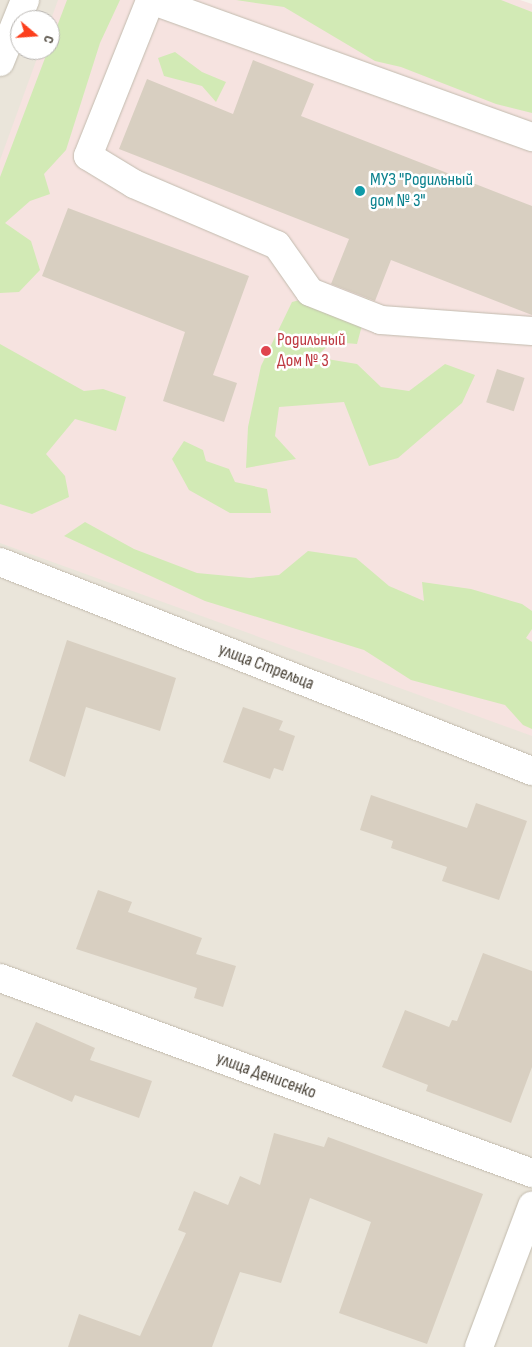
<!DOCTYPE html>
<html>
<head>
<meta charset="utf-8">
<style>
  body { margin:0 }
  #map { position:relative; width:532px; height:1347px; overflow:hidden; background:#f6f3ec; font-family:"Sofia Sans Condensed",sans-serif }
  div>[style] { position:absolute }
  .residential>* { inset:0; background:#eae5da }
  .medical>* { inset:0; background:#f6e3e0 }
  .green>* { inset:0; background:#d2eab5 }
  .building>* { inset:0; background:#d8cfc1; transform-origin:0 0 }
  .roads { filter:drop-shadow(0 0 1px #c2bbae) drop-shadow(0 0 1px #c2bbae) }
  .minor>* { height:28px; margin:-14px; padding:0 14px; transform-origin:14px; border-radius:14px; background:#fff }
  .dots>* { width:14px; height:14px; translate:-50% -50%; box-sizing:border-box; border:2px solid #fff; border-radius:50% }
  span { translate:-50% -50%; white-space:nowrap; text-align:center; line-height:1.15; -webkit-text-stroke:5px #fff; paint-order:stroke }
  .culture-label { font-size:18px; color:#0d838f }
  .left { translate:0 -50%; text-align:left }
  .health-label { font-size:18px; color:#be3a42 }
  .street-label { font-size:18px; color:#4b4439 }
  .north { position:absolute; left:10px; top:10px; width:50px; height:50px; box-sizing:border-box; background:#fff; border:1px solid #b7b4b0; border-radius:50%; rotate:108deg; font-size:14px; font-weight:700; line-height:20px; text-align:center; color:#4b4439 }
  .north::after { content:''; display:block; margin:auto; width:18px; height:22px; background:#fc3f1d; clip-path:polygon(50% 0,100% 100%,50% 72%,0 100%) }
</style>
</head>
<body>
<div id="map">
  <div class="residential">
    <i style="clip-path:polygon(evenodd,0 0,517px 0,532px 6px,532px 1347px,0 1347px,0 0,20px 20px,50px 20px,50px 50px,20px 50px,20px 20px)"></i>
  </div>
  <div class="medical">
    <i style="clip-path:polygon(58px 0,520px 0,532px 4px,532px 736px,0 543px,0 160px,40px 50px,50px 50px,50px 22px)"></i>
  </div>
  <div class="green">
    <i style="clip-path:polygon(67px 0,120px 0,100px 43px,66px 150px,44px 174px,50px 194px,30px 201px,5px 223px,31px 241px,40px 270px,19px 292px,0 293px,0 177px)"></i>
    <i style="clip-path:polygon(236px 0,501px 0,532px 12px,532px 113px,496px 104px,401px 67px,375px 61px,284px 7px)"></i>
    <i style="clip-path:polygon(175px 52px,202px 72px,226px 82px,216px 102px,202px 86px,164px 76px,158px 58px)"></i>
    <i style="clip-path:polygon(331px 292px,369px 299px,357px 344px,333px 342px,315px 357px,357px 364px,381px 387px,409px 391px,445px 364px,475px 375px,462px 403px,398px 458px,369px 466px,344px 402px,279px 407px,275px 436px,296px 459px,246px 468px,248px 427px,261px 366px,292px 302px)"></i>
    <i style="clip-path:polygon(0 344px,84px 391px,103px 389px,126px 397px,116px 431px,75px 419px,46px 454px,65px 476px,69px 497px,32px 514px,0 504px)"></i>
    <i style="clip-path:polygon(184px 441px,203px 450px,206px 461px,229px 469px,235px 482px,267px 489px,271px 513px,230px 513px,189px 490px,172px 459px)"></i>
    <i style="clip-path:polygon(85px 522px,134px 549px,197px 573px,250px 578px,279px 575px,308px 551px,356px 558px,389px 586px,424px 601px,422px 582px,471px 589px,522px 604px,532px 611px,532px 629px,526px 638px,532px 642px,532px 729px,523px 725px,505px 705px,411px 680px,364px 650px,205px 601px,64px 536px)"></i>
  </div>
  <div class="building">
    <i style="clip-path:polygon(253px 60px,314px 84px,301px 116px,532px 206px,532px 315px,391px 260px,375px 301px,331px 284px,349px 239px,119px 149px,147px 79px,233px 114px)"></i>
    <i style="clip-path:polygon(68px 208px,249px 276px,213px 375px,237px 383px,224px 422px,163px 401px,185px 332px,42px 276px)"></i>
    <i style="left:497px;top:369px;width:29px;height:35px;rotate:18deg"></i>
    <i style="clip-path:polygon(67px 640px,176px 678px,160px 731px,86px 707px,65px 777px,29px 761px)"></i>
    <i style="clip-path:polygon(243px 707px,283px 721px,279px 730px,295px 736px,283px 771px,274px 768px,270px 779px,223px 762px)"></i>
    <i style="clip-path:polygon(371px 795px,467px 828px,476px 803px,527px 821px,499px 900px,442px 881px,447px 867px,391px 848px,393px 841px,360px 830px)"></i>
    <i style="clip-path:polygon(98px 890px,132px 902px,128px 912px,202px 938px,196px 954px,236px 966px,223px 1007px,194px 998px,197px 988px,76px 949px)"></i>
    <i style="clip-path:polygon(483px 953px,532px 971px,532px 1067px,511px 1123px,426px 1091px,428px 1085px,382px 1067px,405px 1010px,449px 1027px,452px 1020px,457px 1021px)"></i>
    <i style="clip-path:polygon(36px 1022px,95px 1048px,90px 1060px,152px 1081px,139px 1118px,75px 1095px,72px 1102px,12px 1076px)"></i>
    <i style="clip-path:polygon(274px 1133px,324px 1147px,328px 1137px,483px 1194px,427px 1344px,339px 1313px,371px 1222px,310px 1198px,281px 1283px,240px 1272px,212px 1347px,68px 1347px,79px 1314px,140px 1336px,186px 1233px,178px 1230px,194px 1191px,228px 1205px,240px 1176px,260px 1185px)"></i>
  </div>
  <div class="roads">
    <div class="minor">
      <i style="left:151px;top:0;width:405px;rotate:19.8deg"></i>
      <i style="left:150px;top:1px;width:167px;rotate:111.8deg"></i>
      <i style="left:88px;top:156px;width:54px;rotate:31.3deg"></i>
      <i style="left:134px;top:184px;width:155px;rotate:23.1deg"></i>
      <i style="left:277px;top:245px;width:57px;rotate:54.9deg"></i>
      <i style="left:310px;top:292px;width:76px;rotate:21.5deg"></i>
      <i style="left:381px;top:320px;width:151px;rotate:4.2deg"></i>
      <i style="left:0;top:62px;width:67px;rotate:-68deg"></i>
      <i style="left:0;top:562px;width:572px;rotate:21.45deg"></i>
      <i style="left:0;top:978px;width:567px;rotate:20.13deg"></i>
      <i style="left:479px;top:1347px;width:151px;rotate:-69.4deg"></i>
    </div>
  </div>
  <div class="dots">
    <i style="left:360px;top:191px;background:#0f9aa8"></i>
    <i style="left:266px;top:351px;background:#e0444e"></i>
  </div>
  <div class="culture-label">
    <span class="left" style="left:370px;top:191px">МУЗ "Родильный<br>дом № 3"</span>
  </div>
  <div class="health-label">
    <span class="left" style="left:277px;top:351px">Родильный<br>Дом № 3</span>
  </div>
  <div class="street-label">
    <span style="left:266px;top:667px;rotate:21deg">улица Стрельца</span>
    <span style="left:266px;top:1076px;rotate:20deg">улица Денисенко</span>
  </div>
  <div class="north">С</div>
</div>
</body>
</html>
